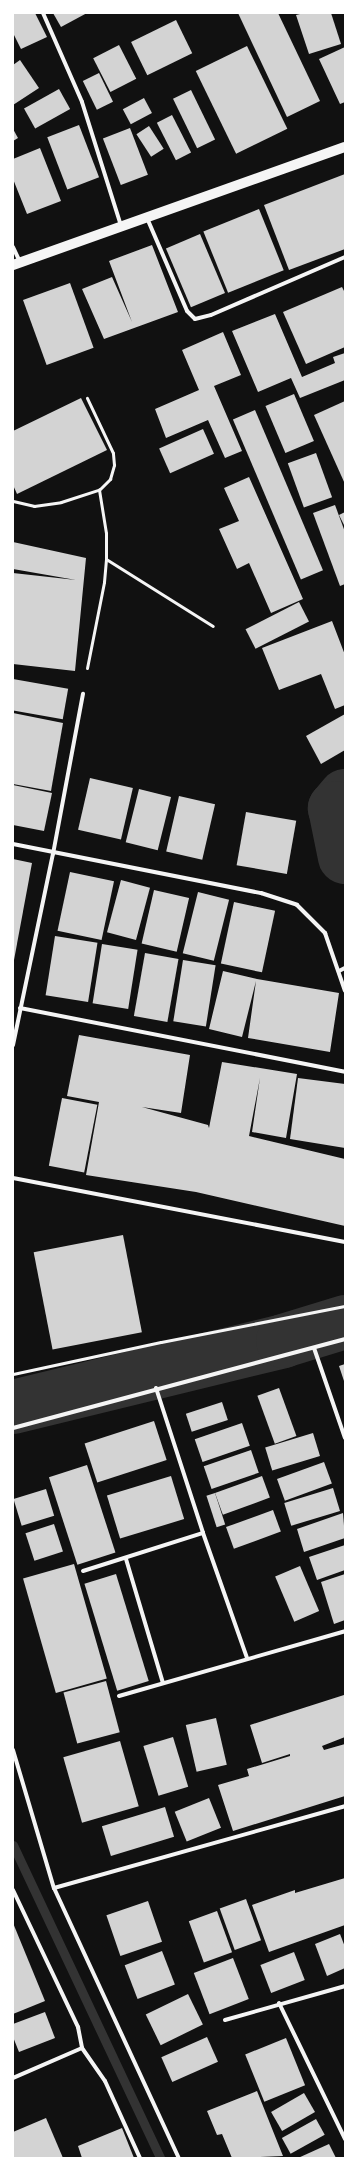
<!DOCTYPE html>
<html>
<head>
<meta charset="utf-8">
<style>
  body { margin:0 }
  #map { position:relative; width:358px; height:2171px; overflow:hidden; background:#111; font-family:"DejaVu Sans",sans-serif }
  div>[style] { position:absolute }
  .stream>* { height:9px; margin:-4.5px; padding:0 4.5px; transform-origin:4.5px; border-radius:4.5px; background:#333 }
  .river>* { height:54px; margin:-27px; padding:0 27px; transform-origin:27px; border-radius:27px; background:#333 }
  .building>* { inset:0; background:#d3d3d3; transform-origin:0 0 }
  .service>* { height:3px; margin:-1.5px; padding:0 1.5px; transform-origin:1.5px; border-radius:1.5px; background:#f5f5f5 }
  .minor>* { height:4px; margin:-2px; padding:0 2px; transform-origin:2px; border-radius:2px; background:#f5f5f5 }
  .primary>* { height:10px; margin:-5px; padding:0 5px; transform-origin:5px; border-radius:5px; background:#f5f5f5 }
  span { translate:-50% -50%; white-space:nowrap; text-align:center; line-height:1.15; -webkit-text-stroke:3px #fff; paint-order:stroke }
  .frame { position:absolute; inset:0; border:14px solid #fff; pointer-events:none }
</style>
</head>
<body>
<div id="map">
  <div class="stream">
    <i style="left:13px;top:1845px;width:346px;rotate:64.8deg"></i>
  </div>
  <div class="river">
    <i style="left:345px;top:796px;width:16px;rotate:130deg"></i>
    <i style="left:335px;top:808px;width:50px;rotate:78.5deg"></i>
    <i style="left:13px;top:1407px;width:278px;rotate:-13.7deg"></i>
    <i style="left:283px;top:1341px;width:65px;rotate:-17deg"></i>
  </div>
  <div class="building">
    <i style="clip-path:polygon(13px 13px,35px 13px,47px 37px,21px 49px,13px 33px)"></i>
    <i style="clip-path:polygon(53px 13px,87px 13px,61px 27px)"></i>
    <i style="clip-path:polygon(238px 13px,278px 13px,320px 101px,287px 117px)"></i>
    <i style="clip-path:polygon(304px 13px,331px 13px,341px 44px,309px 54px,296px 15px)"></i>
    <i style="left:176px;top:20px;width:37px;height:50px;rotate:64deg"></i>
    <i style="left:119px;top:45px;width:38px;height:29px;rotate:63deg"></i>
    <i style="left:247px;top:46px;width:92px;height:57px;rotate:64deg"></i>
    <i style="clip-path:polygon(345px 47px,345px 102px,340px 104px,319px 59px)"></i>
    <i style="clip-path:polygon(20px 60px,39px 88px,13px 105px,13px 65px)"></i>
    <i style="left:99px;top:73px;width:32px;height:18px;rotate:64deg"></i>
    <i style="left:59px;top:89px;width:23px;height:40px;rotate:61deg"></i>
    <i style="left:191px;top:90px;width:55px;height:20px;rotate:64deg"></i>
    <i style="left:144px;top:98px;width:17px;height:24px;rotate:62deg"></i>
    <i style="left:172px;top:115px;width:42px;height:17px;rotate:63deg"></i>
    <i style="left:79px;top:125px;width:56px;height:34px;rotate:69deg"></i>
    <i style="left:149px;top:126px;width:27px;height:15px;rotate:57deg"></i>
    <i style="left:130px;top:128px;width:50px;height:29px;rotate:69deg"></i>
    <i style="clip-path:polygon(13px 129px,18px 138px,13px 141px)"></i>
    <i style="clip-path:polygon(40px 148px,61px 201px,27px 214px,13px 179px,13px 159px)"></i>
    <i style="clip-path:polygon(345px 174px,345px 249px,289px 270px,264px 205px)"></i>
    <i style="left:259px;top:209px;width:66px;height:60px;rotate:68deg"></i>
    <i style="left:200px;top:234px;width:64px;height:37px;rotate:67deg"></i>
    <i style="clip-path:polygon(152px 245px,178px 312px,104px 339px,82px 289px,112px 277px,132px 322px,109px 261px)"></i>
    <i style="left:70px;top:283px;width:69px;height:50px;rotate:70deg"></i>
    <i style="clip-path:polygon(342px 287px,345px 293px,345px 347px,306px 364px,283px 312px)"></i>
    <i style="clip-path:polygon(275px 314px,302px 377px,335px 363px,333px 357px,345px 353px,345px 380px,300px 398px,291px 378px,258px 392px,232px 331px)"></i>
    <i style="clip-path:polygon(223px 332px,241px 375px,214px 386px,242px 451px,225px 458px,208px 420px,166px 438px,155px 409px,199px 390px,182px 350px)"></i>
    <i style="left:294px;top:394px;width:51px;height:31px;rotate:67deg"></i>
    <i style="clip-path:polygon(81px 398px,107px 450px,17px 494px,13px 485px,13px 431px)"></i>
    <i style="clip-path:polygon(345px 401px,345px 484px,314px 415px)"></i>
    <i style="left:255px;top:410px;width:174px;height:24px;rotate:67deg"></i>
    <i style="left:203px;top:429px;width:27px;height:48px;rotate:66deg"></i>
    <i style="left:316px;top:453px;width:47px;height:30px;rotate:70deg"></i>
    <i style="clip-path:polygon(249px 477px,303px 599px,271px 613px,249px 563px,237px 569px,219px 529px,239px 521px,224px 488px)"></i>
    <i style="clip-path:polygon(335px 505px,345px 532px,345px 584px,340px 586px,313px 513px)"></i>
    <i style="clip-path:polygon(345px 512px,345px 527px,339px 515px)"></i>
    <i style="clip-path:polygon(13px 542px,86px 558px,75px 671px,13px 664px,13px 573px,76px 580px,13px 569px)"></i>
    <i style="left:299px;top:602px;width:22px;height:60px;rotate:63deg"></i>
    <i style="clip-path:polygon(332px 621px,345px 655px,345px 705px,335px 709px,321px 674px,279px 690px,262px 648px)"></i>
    <i style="left:13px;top:679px;width:56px;height:31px;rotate:10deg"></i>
    <i style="clip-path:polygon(13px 713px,63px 723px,51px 791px,13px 784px)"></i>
    <i style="clip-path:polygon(345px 714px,345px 750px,321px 764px,306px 736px)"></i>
    <i style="left:90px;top:778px;width:44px;height:53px;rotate:13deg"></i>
    <i style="clip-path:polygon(13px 785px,52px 793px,44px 831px,13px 825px)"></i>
    <i style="left:139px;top:789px;width:33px;height:55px;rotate:14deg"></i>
    <i style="left:179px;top:796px;width:37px;height:57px;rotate:13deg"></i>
    <i style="left:246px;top:812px;width:51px;height:54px;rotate:10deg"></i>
    <i style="clip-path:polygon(13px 859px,32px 863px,14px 960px,13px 960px)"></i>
    <i style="left:70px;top:872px;width:45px;height:60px;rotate:12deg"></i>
    <i style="left:121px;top:880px;width:30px;height:54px;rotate:15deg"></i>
    <i style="left:154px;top:890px;width:36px;height:55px;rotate:13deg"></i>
    <i style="left:198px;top:892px;width:32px;height:63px;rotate:14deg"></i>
    <i style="left:234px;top:902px;width:42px;height:63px;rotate:12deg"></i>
    <i style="left:55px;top:936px;width:43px;height:60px;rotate:9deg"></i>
    <i style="left:102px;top:944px;width:36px;height:60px;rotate:9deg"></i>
    <i style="left:145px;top:953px;width:34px;height:64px;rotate:10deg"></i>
    <i style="left:183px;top:960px;width:33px;height:62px;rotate:9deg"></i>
    <i style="clip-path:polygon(223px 971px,257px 979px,339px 993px,330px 1052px,248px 1038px,256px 981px,242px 1037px,209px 1029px)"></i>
    <i style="clip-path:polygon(79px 1035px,190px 1055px,181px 1113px,142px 1107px,208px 1125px,209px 1128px,222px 1062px,297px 1074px,286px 1138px,252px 1132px,260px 1078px,249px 1136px,345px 1159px,345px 1226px,196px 1192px,86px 1175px,99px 1102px,67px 1096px)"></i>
    <i style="clip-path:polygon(298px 1078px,345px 1084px,345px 1148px,290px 1139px)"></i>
    <i style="left:62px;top:1098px;width:36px;height:69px;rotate:11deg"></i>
    <i style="left:123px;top:1235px;width:99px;height:91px;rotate:79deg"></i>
    <i style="clip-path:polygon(345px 1364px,345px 1384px,339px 1366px)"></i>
    <i style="left:279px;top:1388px;width:51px;height:23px;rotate:70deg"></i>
    <i style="left:222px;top:1402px;width:19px;height:38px;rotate:72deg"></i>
    <i style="left:154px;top:1421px;width:41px;height:73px;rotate:72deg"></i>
    <i style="left:242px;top:1423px;width:24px;height:50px;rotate:71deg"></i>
    <i style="left:313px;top:1433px;width:24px;height:50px;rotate:73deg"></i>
    <i style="left:251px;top:1450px;width:24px;height:50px;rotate:71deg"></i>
    <i style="left:324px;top:1462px;width:23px;height:50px;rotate:70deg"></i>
    <i style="left:87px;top:1465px;width:92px;height:40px;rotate:72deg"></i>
    <i style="left:171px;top:1476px;width:45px;height:67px;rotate:73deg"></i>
    <i style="left:262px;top:1476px;width:23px;height:50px;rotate:70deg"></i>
    <i style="left:333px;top:1488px;width:24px;height:51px;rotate:73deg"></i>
    <i style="left:46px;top:1489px;width:28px;height:34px;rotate:73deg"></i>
    <i style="left:215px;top:1493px;width:33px;height:9px;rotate:72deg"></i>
    <i style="left:273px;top:1510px;width:23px;height:50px;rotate:70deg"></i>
    <i style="clip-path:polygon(343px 1513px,345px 1538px,304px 1552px,297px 1529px)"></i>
    <i style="left:54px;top:1524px;width:29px;height:30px;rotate:72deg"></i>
    <i style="clip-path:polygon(345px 1545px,345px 1570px,317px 1580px,309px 1557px)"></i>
    <i style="left:74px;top:1564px;width:119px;height:53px;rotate:74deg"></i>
    <i style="left:300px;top:1566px;width:49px;height:27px;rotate:67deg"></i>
    <i style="left:116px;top:1574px;width:112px;height:33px;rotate:73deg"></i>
    <i style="clip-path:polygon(345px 1574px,345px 1620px,334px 1624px,321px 1582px)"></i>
    <i style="left:106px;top:1681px;width:53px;height:44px;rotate:75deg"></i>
    <i style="clip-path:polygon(345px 1691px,345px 1737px,322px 1746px,324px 1750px,345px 1744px,345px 1796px,233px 1831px,218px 1785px,249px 1776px,247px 1769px,290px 1756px,290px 1754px,262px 1763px,250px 1725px,344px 1695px)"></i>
    <i style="left:216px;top:1718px;width:48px;height:31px;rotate:77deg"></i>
    <i style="left:173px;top:1737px;width:52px;height:31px;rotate:73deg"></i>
    <i style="left:120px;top:1741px;width:68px;height:59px;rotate:74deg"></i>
    <i style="left:209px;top:1798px;width:32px;height:37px;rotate:68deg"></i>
    <i style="left:165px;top:1807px;width:31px;height:66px;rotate:73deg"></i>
    <i style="clip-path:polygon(345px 1878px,345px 1925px,269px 1952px,252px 1905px,295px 1890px,295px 1893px)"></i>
    <i style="left:246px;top:1899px;width:44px;height:28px;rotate:70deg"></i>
    <i style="left:148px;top:1901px;width:43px;height:44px;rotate:71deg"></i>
    <i style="left:217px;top:1911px;width:44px;height:30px;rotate:70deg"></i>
    <i style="clip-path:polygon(13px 1923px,45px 2001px,13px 2014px)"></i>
    <i style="clip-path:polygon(340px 1934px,345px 1947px,345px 1968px,327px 1976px,315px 1944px)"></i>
    <i style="left:162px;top:1951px;width:36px;height:40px;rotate:69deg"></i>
    <i style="left:294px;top:1952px;width:30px;height:36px;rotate:69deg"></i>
    <i style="left:233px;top:1958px;width:44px;height:42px;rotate:69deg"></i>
    <i style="left:188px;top:1994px;width:34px;height:47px;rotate:64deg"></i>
    <i style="clip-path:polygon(45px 2012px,55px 2038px,19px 2052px,13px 2037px,13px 2024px)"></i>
    <i style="left:207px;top:2037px;width:27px;height:50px;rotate:66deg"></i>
    <i style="left:286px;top:2038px;width:51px;height:44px;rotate:68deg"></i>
    <i style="clip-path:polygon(257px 2091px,283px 2156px,232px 2158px,222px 2134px,217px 2135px,207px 2111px)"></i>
    <i style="left:304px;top:2093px;width:22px;height:38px;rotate:60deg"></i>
    <i style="clip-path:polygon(46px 2118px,63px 2158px,13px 2158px,13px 2132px)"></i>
    <i style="left:316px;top:2119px;width:18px;height:39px;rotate:61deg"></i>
    <i style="clip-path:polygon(122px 2128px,134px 2158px,82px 2158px,78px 2146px)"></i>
    <i style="clip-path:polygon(329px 2144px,336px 2158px,298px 2158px)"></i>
  </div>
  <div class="service">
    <i style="left:13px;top:501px;width:22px;rotate:13deg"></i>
    <i style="left:34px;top:506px;width:27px;rotate:-8deg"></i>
    <i style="left:61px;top:502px;width:40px;rotate:-18deg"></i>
    <i style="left:99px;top:490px;width:16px;rotate:-45deg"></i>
    <i style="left:110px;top:479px;width:15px;rotate:-74deg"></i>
    <i style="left:114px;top:465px;width:12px;rotate:-95deg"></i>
    <i style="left:113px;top:453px;width:61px;rotate:-115.3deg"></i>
    <i style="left:106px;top:559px;width:126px;rotate:32.1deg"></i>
    <i style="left:87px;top:668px;width:88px;rotate:-78.8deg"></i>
    <i style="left:104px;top:582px;width:23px;rotate:-85deg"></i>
    <i style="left:106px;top:559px;width:26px;rotate:-90deg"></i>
    <i style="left:106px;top:533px;width:44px;rotate:-99.2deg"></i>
    <i style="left:13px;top:1374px;width:151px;rotate:-12.2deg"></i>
    <i style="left:161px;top:1342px;width:187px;rotate:-11.1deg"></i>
  </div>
  <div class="minor">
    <i style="left:43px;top:13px;width:97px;rotate:66.3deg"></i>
    <i style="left:82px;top:102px;width:130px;rotate:72.5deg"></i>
    <i style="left:147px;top:218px;width:101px;rotate:66.7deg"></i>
    <i style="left:187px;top:311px;width:11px;rotate:45deg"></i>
    <i style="left:195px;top:319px;width:16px;rotate:-14deg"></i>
    <i style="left:211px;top:315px;width:146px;rotate:-23.4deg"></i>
    <i style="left:13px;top:247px;width:17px;rotate:65deg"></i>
    <i style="left:13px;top:844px;width:253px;rotate:11.2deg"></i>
    <i style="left:261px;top:893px;width:38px;rotate:18deg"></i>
    <i style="left:297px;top:905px;width:40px;rotate:45deg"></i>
    <i style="left:325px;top:933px;width:61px;rotate:71deg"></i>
    <i style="left:339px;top:971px;width:7px;rotate:-27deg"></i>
    <i style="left:20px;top:1008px;width:331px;rotate:11.1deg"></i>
    <i style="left:13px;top:1045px;width:195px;rotate:-78.2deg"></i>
    <i style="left:53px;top:854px;width:163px;rotate:-79.4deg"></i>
    <i style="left:13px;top:1178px;width:338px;rotate:10.9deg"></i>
    <i style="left:314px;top:1348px;width:95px;rotate:71deg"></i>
    <i style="left:156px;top:1388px;width:152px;rotate:72deg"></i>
    <i style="left:203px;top:1533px;width:133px;rotate:70.6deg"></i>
    <i style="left:13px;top:1428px;width:344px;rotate:-15deg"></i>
    <i style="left:126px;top:1559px;width:129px;rotate:73.4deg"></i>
    <i style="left:83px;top:1571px;width:126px;rotate:-17.6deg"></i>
    <i style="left:119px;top:1696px;width:235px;rotate:-16deg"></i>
    <i style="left:13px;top:1750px;width:144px;rotate:73.5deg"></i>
    <i style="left:54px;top:1888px;width:298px;rotate:65.2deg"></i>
    <i style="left:54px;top:1888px;width:302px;rotate:-15.7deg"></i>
    <i style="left:13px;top:1890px;width:152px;rotate:64.6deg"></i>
    <i style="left:78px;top:2027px;width:21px;rotate:79deg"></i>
    <i style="left:82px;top:2048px;width:75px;rotate:156.5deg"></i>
    <i style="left:279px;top:2003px;width:151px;rotate:64.1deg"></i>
    <i style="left:225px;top:2020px;width:125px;rotate:-15.8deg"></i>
    <i style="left:82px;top:2048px;width:40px;rotate:55.1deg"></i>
    <i style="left:105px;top:2081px;width:85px;rotate:65.6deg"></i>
  </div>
  <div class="primary">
    <i style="left:13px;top:265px;width:352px;rotate:-19.6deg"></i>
  </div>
  <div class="frame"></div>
</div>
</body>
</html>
